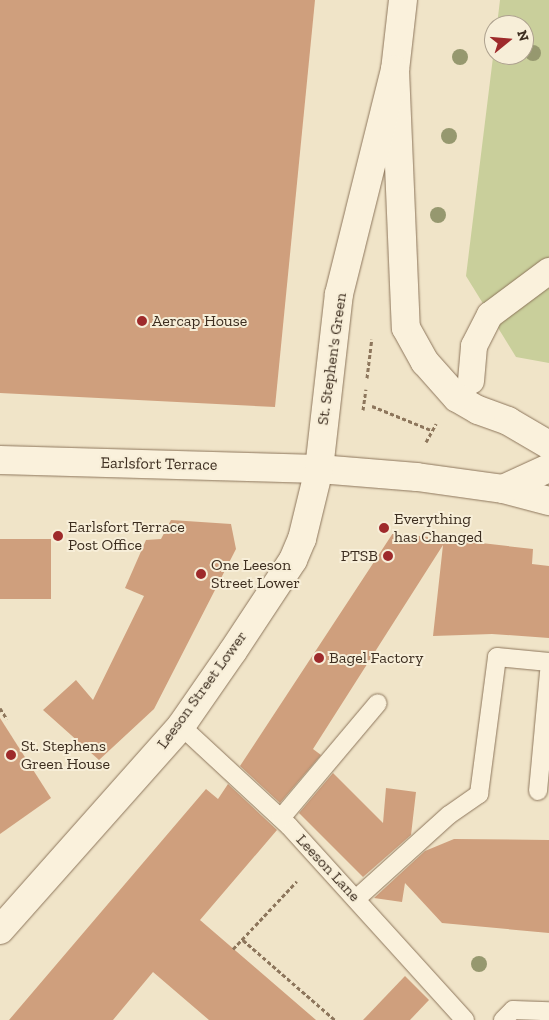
<!DOCTYPE html>
<html>
<head>
<meta charset="utf-8">
<style>
  body { margin:0 }
  #map { position:relative; width:549px; height:1020px; overflow:hidden; background:#f0e4c8; font-family:"Zilla Slab",serif }
  div>[style] { position:absolute }
  .green>* { inset:0; background:#c9cf9b }
  .building>* { inset:0; background:#cf9f7d; transform-origin:0 0 }
  .path>* { height:3px; margin-top:-1.5px; transform-origin:0; background:repeating-linear-gradient(90deg,#8d765c 0 4px,transparent 0 6.5px) }
  .roads { filter:drop-shadow(0 0 1px #8d765c) drop-shadow(0 0 1px #8d765c) }
  .service>* { height:18px; margin:-9px; padding:0 9px; transform-origin:9px; border-radius:9px; background:#faf1dc }
  .pedestrian>* { height:26px; margin:-13px; padding:0 13px; transform-origin:13px; border-radius:13px; background:#faf1dc }
  .minor>* { height:28px; margin:-14px; padding:0 14px; transform-origin:14px; border-radius:14px; background:#faf1dc }
  .secondary>* { height:28px; margin:-14px; padding:0 14px; transform-origin:14px; border-radius:14px; background:#faf1dc }
  .trees>* { width:16px; height:16px; margin:-8px; border-radius:50%; background:#96986f }
  .dots>* { width:14px; height:14px; translate:-50% -50%; box-sizing:border-box; border:2px solid #f7eed8; border-radius:50% }
  span { translate:-50% -50%; white-space:nowrap; text-align:center; line-height:1.15; -webkit-text-stroke:4px #f7eed8; paint-order:stroke }
  .poi-label { font-size:16px; color:#3d2e20 }
  .left { translate:0 -50%; text-align:left }
  .right { translate:-100% -50%; text-align:right }
  .street-label { font-size:16px; color:#3d2e20 }
  .north { position:absolute; left:484px; top:15px; width:50px; height:50px; box-sizing:border-box; background:#f7eed8; border:1px solid #ada18e; border-radius:50%; rotate:73deg; font-size:14px; font-weight:700; line-height:20px; text-align:center; color:#3d2e20 }
  .north::after { content:''; display:block; margin:auto; width:18px; height:22px; background:#9e2a2b; clip-path:polygon(50% 0,100% 100%,50% 72%,0 100%) }
</style>
</head>
<body>
<div id="map">
  <div class="green">
    <i style="clip-path:polygon(500px 0,549px 0,549px 363px,516px 357px,466px 276px,494px 49px,494px 55px,524px 55px,524px 25px,497px 25px)"></i>
  </div>
  <div class="building">
    <i style="clip-path:polygon(0 0,315px 0,275px 407px,0 393px)"></i>
    <i style="clip-path:polygon(171px 520px,231px 524px,236px 549px,154px 709px,99px 760px,43px 710px,76px 680px,93px 700px,144px 596px,125px 588px,146px 540px,161px 539px)"></i>
    <i style="clip-path:polygon(393px 533px,533px 549px,532px 564px,549px 566px,549px 638px,492px 634px,433px 636px,443px 545px,313px 749px,321px 755px,280px 803px,240px 766px)"></i>
    <i style="left:0;top:539px;width:51px;height:60px"></i>
    <i style="clip-path:polygon(0 718px,51px 798px,0 834px)"></i>
    <i style="clip-path:polygon(333px 773px,383px 823px,386px 788px,416px 792px,411px 835px,363px 877px,299px 813px)"></i>
    <i style="clip-path:polygon(228px 784px,277px 830px,200px 920px,316px 1020px,209px 1020px,153px 972px,113px 1020px,9px 1020px,206px 789px,218px 799px)"></i>
    <i style="clip-path:polygon(454px 839px,549px 840px,549px 933px,442px 923px,405px 883px,402px 902px,374px 898px,425px 851px)"></i>
    <i style="clip-path:polygon(405px 976px,429px 1000px,410px 1020px,363px 1020px)"></i>
  </div>
  <div class="path">
    <i style="left:367px;top:378px;width:39px;rotate:-83deg"></i>
    <i style="left:372px;top:406px;width:64px;rotate:22.1deg"></i>
    <i style="left:363px;top:410px;width:21px;rotate:-82deg"></i>
    <i style="left:426px;top:442px;width:21px;rotate:-61deg"></i>
    <i style="left:0;top:708px;width:13px;rotate:58deg"></i>
    <i style="left:243px;top:940px;width:122px;rotate:41deg"></i>
    <i style="left:233px;top:949px;width:93px;rotate:-46.7deg"></i>
  </div>
  <div class="roads">
    <div class="service">
      <i style="left:181px;top:726px;width:147px;rotate:42.8deg"></i>
      <i style="left:289px;top:826px;width:262px;rotate:47.8deg"></i>
      <i style="left:538px;top:791px;width:120px;rotate:-84.7deg"></i>
      <i style="left:281px;top:818px;width:150px;rotate:-49.9deg"></i>
      <i style="left:356px;top:899px;width:125px;rotate:-42.1deg"></i>
      <i style="left:449px;top:815px;width:37px;rotate:-35deg"></i>
      <i style="left:479px;top:794px;width:138px;rotate:-82.5deg"></i>
      <i style="left:497px;top:657px;width:52px;rotate:5.5deg"></i>
      <i style="left:503px;top:1020px;width:14px;rotate:-45deg"></i>
      <i style="left:513px;top:1010px;width:36px;rotate:2deg"></i>
    </div>
    <div class="pedestrian">
      <i style="left:471px;top:381px;width:35px;rotate:-85deg"></i>
      <i style="left:474px;top:346px;width:35px;rotate:-63deg"></i>
      <i style="left:490px;top:315px;width:74px;rotate:-36.7deg"></i>
    </div>
    <div class="minor">
      <i style="left:503px;top:489px;width:48px;rotate:14.6deg"></i>
    </div>
    <div class="secondary">
      <i style="left:403px;top:0;width:70px;rotate:96.5deg"></i>
      <i style="left:395px;top:70px;width:258px;rotate:87.6deg"></i>
      <i style="left:406px;top:328px;width:39px;rotate:61deg"></i>
      <i style="left:425px;top:362px;width:48px;rotate:48.4deg"></i>
      <i style="left:457px;top:398px;width:24px;rotate:30deg"></i>
      <i style="left:478px;top:410px;width:32px;rotate:20deg"></i>
      <i style="left:508px;top:421px;width:48px;rotate:30.3deg"></i>
      <i style="left:0;top:460px;width:319px;rotate:1.6deg"></i>
      <i style="left:319px;top:469px;width:98px;rotate:4.7deg"></i>
      <i style="left:417px;top:477px;width:87px;rotate:7.9deg"></i>
      <i style="left:503px;top:489px;width:51px;rotate:-24.5deg"></i>
      <i style="left:0;top:930px;width:273px;rotate:-48.4deg"></i>
      <i style="left:181px;top:726px;width:91px;rotate:-55.3deg"></i>
      <i style="left:233px;top:651px;width:109px;rotate:-56.6deg"></i>
      <i style="left:293px;top:560px;width:23px;rotate:-67deg"></i>
      <i style="left:302px;top:539px;width:72px;rotate:-76.3deg"></i>
      <i style="left:319px;top:469px;width:176px;rotate:-83.5deg"></i>
      <i style="left:339px;top:294px;width:231px;rotate:-76deg"></i>
    </div>
  </div>
  <div class="trees">
    <i style="left:533px;top:53px"></i>
    <i style="left:460px;top:57px"></i>
    <i style="left:449px;top:136px"></i>
    <i style="left:438px;top:215px"></i>
    <i style="left:479px;top:964px"></i>
  </div>
  <div class="dots">
    <i style="left:142px;top:321px;background:#9e2a2b"></i>
    <i style="left:384px;top:528px;background:#9e2a2b"></i>
    <i style="left:58px;top:536px;background:#9e2a2b"></i>
    <i style="left:388px;top:556px;background:#9e2a2b"></i>
    <i style="left:201px;top:574px;background:#9e2a2b"></i>
    <i style="left:319px;top:658px;background:#9e2a2b"></i>
    <i style="left:11px;top:755px;background:#9e2a2b"></i>
  </div>
  <div class="poi-label">
    <span class="left" style="left:152px;top:321px">Aercap House</span>
    <span class="left" style="left:394px;top:528px">Everything<br>has Changed</span>
    <span class="left" style="left:68px;top:536px">Earlsfort Terrace<br>Post Office</span>
    <span class="right" style="left:378px;top:556px">PTSB</span>
    <span class="left" style="left:211px;top:574px">One Leeson<br>Street Lower</span>
    <span class="left" style="left:329px;top:658px">Bagel Factory</span>
    <span class="left" style="left:21px;top:755px">St. Stephens<br>Green House</span>
  </div>
  <div class="street-label">
    <span style="left:332px;top:359px;rotate:-82deg">St. Stephen's Green</span>
    <span style="left:159px;top:464px;rotate:1deg">Earlsfort Terrace</span>
    <span style="left:202px;top:690px;rotate:-54deg">Leeson Street Lower</span>
    <span style="left:328px;top:868px;rotate:47deg">Leeson Lane</span>
  </div>
  <div class="north">N</div>
</div>
</body>
</html>
